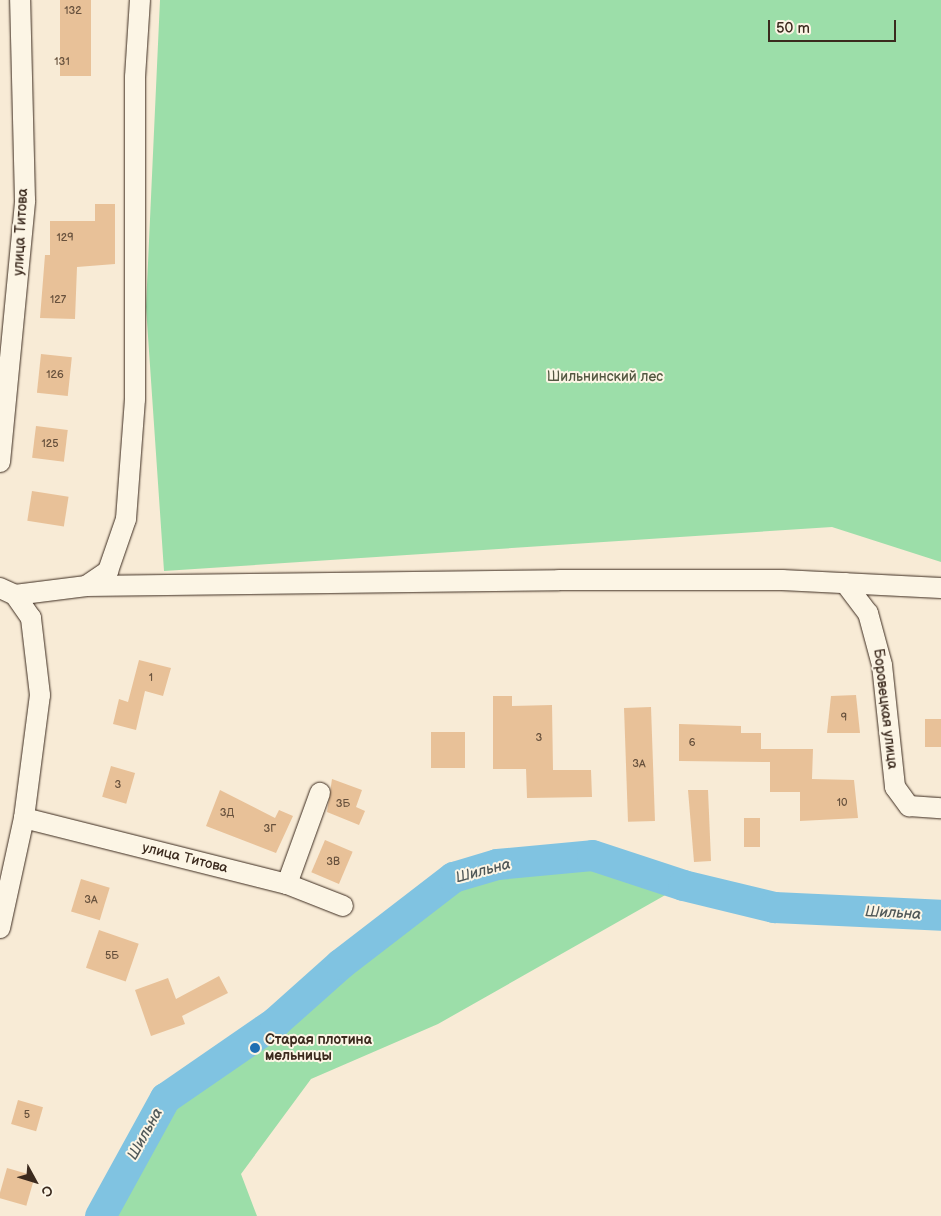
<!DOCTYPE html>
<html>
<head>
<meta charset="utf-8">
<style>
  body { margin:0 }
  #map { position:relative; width:941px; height:1216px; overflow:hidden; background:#f8ebd6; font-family:"Balsamiq Sans",sans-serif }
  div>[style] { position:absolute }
  .green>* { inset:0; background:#9cdea9 }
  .river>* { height:31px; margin:-15.5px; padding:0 15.5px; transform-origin:15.5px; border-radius:15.5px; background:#80c3e1 }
  .building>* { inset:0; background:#e8c198; transform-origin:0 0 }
  .roads { filter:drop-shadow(0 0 1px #3b2a1e) drop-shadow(0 0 1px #3b2a1e) }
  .minor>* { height:20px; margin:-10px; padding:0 10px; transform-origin:10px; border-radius:10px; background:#fcf5e5 }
  .dots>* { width:14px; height:14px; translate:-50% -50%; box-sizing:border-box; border:2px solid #fcf5e5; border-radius:50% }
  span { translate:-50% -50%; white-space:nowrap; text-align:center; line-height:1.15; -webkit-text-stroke:4px #fcf5e5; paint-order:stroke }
  .number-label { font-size:11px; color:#66503c }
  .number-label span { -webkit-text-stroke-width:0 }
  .street-label { font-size:14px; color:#3b2a1e }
  .park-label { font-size:14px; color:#535741 }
  .poi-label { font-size:14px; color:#3b2a1e; font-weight:700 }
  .left { translate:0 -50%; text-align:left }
  .water-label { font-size:15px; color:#505858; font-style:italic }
  .north { position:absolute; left:10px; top:1156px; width:50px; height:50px; -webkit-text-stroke:4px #fcf5e5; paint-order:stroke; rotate:129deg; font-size:14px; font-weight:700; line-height:20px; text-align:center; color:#3b2a1e }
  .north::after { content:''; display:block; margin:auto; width:18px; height:22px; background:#3b2a1e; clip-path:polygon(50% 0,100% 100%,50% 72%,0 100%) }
  .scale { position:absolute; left:768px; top:20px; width:128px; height:22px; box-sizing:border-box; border:2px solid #3b2a1e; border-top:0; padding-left:6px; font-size:15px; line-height:18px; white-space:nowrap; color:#3b2a1e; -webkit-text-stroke:4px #fcf5e5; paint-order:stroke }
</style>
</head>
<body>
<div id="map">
  <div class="green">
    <i style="clip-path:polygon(160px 0,941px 0,941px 562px,832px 527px,164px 571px,146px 307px)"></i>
    <i style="clip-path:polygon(592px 855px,683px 885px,438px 1024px,311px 1079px,241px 1174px,257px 1216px,100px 1216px,165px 1098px,275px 1022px,340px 964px,453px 877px,497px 864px)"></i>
  </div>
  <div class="river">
    <i style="left:100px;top:1216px;width:135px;rotate:-61.2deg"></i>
    <i style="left:165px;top:1098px;width:134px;rotate:-34.6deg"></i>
    <i style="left:275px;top:1022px;width:87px;rotate:-41.7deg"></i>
    <i style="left:340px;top:964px;width:143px;rotate:-37.6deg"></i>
    <i style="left:453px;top:877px;width:46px;rotate:-16.5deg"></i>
    <i style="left:497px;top:864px;width:95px;rotate:-5.4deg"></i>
    <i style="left:592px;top:855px;width:96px;rotate:18.2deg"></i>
    <i style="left:683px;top:885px;width:94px;rotate:13.6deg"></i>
    <i style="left:774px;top:907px;width:167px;rotate:2.7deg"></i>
  </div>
  <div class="building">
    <i style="left:60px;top:0;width:31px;height:76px"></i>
    <i style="clip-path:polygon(95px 204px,115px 204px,115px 264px,77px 267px,75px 319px,40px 318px,45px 255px,50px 255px,50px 221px,95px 221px)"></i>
    <i style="left:41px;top:354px;width:31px;height:39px;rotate:6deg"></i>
    <i style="left:36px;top:426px;width:32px;height:32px;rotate:7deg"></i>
    <i style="left:32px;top:491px;width:37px;height:30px;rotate:9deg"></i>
    <i style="clip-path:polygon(139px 660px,171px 668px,163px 696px,145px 691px,136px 730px,113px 724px,119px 699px,128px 702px)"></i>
    <i style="clip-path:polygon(856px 695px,860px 733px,827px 733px,831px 696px)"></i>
    <i style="clip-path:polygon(493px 696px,512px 696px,512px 706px,552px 705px,553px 770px,591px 770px,592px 797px,527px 798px,526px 769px,493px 769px)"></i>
    <i style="left:651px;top:707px;width:114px;height:27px;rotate:88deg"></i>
    <i style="left:941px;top:719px;width:28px;height:16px;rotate:90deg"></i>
    <i style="clip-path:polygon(679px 724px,741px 726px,741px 733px,761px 733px,761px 749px,813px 749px,812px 779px,854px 780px,858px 818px,800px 821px,800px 792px,770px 792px,770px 762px,679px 761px)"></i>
    <i style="left:431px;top:732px;width:34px;height:36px"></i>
    <i style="left:111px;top:766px;width:25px;height:32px;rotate:16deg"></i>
    <i style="clip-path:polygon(332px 779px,362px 790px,356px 807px,365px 811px,359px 825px,327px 812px)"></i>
    <i style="clip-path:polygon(220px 790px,275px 818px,279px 810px,293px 816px,276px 853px,206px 826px)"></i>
    <i style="clip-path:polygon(688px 790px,708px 790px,711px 861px,694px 862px)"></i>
    <i style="left:744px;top:818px;width:16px;height:29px"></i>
    <i style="left:325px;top:840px;width:30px;height:35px;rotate:23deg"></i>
    <i style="left:81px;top:879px;width:30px;height:34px;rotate:17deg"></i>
    <i style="left:99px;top:930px;width:42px;height:40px;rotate:19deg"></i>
    <i style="clip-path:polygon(219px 976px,228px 993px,182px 1016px,185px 1024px,151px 1036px,135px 990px,168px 978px,176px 999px)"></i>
    <i style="left:18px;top:1100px;width:26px;height:25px;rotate:16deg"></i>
    <i style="left:7px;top:1168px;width:29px;height:31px;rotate:16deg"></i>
  </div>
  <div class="roads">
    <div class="minor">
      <i style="left:0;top:462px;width:263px;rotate:-84.5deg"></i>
      <i style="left:25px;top:200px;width:200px;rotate:-91.4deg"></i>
      <i style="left:845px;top:583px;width:38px;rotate:53deg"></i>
      <i style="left:868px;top:613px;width:54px;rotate:74.9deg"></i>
      <i style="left:882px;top:665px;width:123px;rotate:83.9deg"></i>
      <i style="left:895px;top:787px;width:24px;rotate:54deg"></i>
      <i style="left:909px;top:806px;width:32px;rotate:4deg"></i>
      <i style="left:86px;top:586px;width:27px;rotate:-34deg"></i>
      <i style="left:108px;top:571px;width:55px;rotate:-70.9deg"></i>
      <i style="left:126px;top:519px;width:120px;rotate:-85.7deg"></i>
      <i style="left:135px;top:399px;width:322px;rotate:-90deg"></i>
      <i style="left:135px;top:77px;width:77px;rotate:-86.3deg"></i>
      <i style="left:0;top:588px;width:17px;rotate:25deg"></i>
      <i style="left:15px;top:595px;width:72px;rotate:-7.2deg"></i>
      <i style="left:86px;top:586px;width:473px;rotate:-0.7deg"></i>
      <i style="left:559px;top:580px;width:223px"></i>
      <i style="left:782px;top:580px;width:159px;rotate:2.9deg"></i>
      <i style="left:24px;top:818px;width:271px;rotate:14.1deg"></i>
      <i style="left:287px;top:884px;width:60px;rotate:21.4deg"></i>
      <i style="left:287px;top:884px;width:97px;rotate:-70.1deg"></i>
      <i style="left:0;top:928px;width:113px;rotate:-77.7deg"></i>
      <i style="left:24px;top:818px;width:124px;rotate:-82.6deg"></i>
      <i style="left:40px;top:695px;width:78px;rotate:-96.7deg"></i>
      <i style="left:31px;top:618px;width:28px;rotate:-125deg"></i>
    </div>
  </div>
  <div class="dots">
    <i style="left:255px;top:1048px;background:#1f6fb2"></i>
  </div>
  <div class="number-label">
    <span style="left:73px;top:11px">132</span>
    <span style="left:62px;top:62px">131</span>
    <span style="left:65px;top:238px">129</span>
    <span style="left:58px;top:300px">127</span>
    <span style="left:55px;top:375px">126</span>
    <span style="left:50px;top:444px">125</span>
    <span style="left:151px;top:678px">1</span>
    <span style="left:844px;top:718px">9</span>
    <span style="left:539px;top:738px">3</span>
    <span style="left:692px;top:743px">6</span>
    <span style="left:639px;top:764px">3А</span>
    <span style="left:118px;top:785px">3</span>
    <span style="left:842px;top:803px">10</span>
    <span style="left:343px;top:804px">3Б</span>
    <span style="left:227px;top:813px">3Д</span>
    <span style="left:270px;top:829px">3Г</span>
    <span style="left:333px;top:862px">3В</span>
    <span style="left:91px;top:900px">3А</span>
    <span style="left:112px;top:956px">5Б</span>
    <span style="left:27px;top:1115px">5</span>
  </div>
  <div class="street-label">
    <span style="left:21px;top:232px;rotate:-87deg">улица Титова</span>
    <span style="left:885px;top:709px;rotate:83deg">Боровецкая улица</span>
    <span style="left:185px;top:858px;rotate:14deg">улица Титова</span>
  </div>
  <div class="park-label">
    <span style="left:605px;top:377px">Шильнинский лес</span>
  </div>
  <div class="poi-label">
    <span class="left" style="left:265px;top:1048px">Старая плотина<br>мельницы</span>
  </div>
  <div class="water-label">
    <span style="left:483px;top:871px;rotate:-15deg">Шильна</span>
    <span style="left:893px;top:913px;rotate:3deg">Шильна</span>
    <span style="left:145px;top:1134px;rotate:-61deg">Шильна</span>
  </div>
  <div class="north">С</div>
  <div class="scale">50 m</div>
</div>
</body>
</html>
